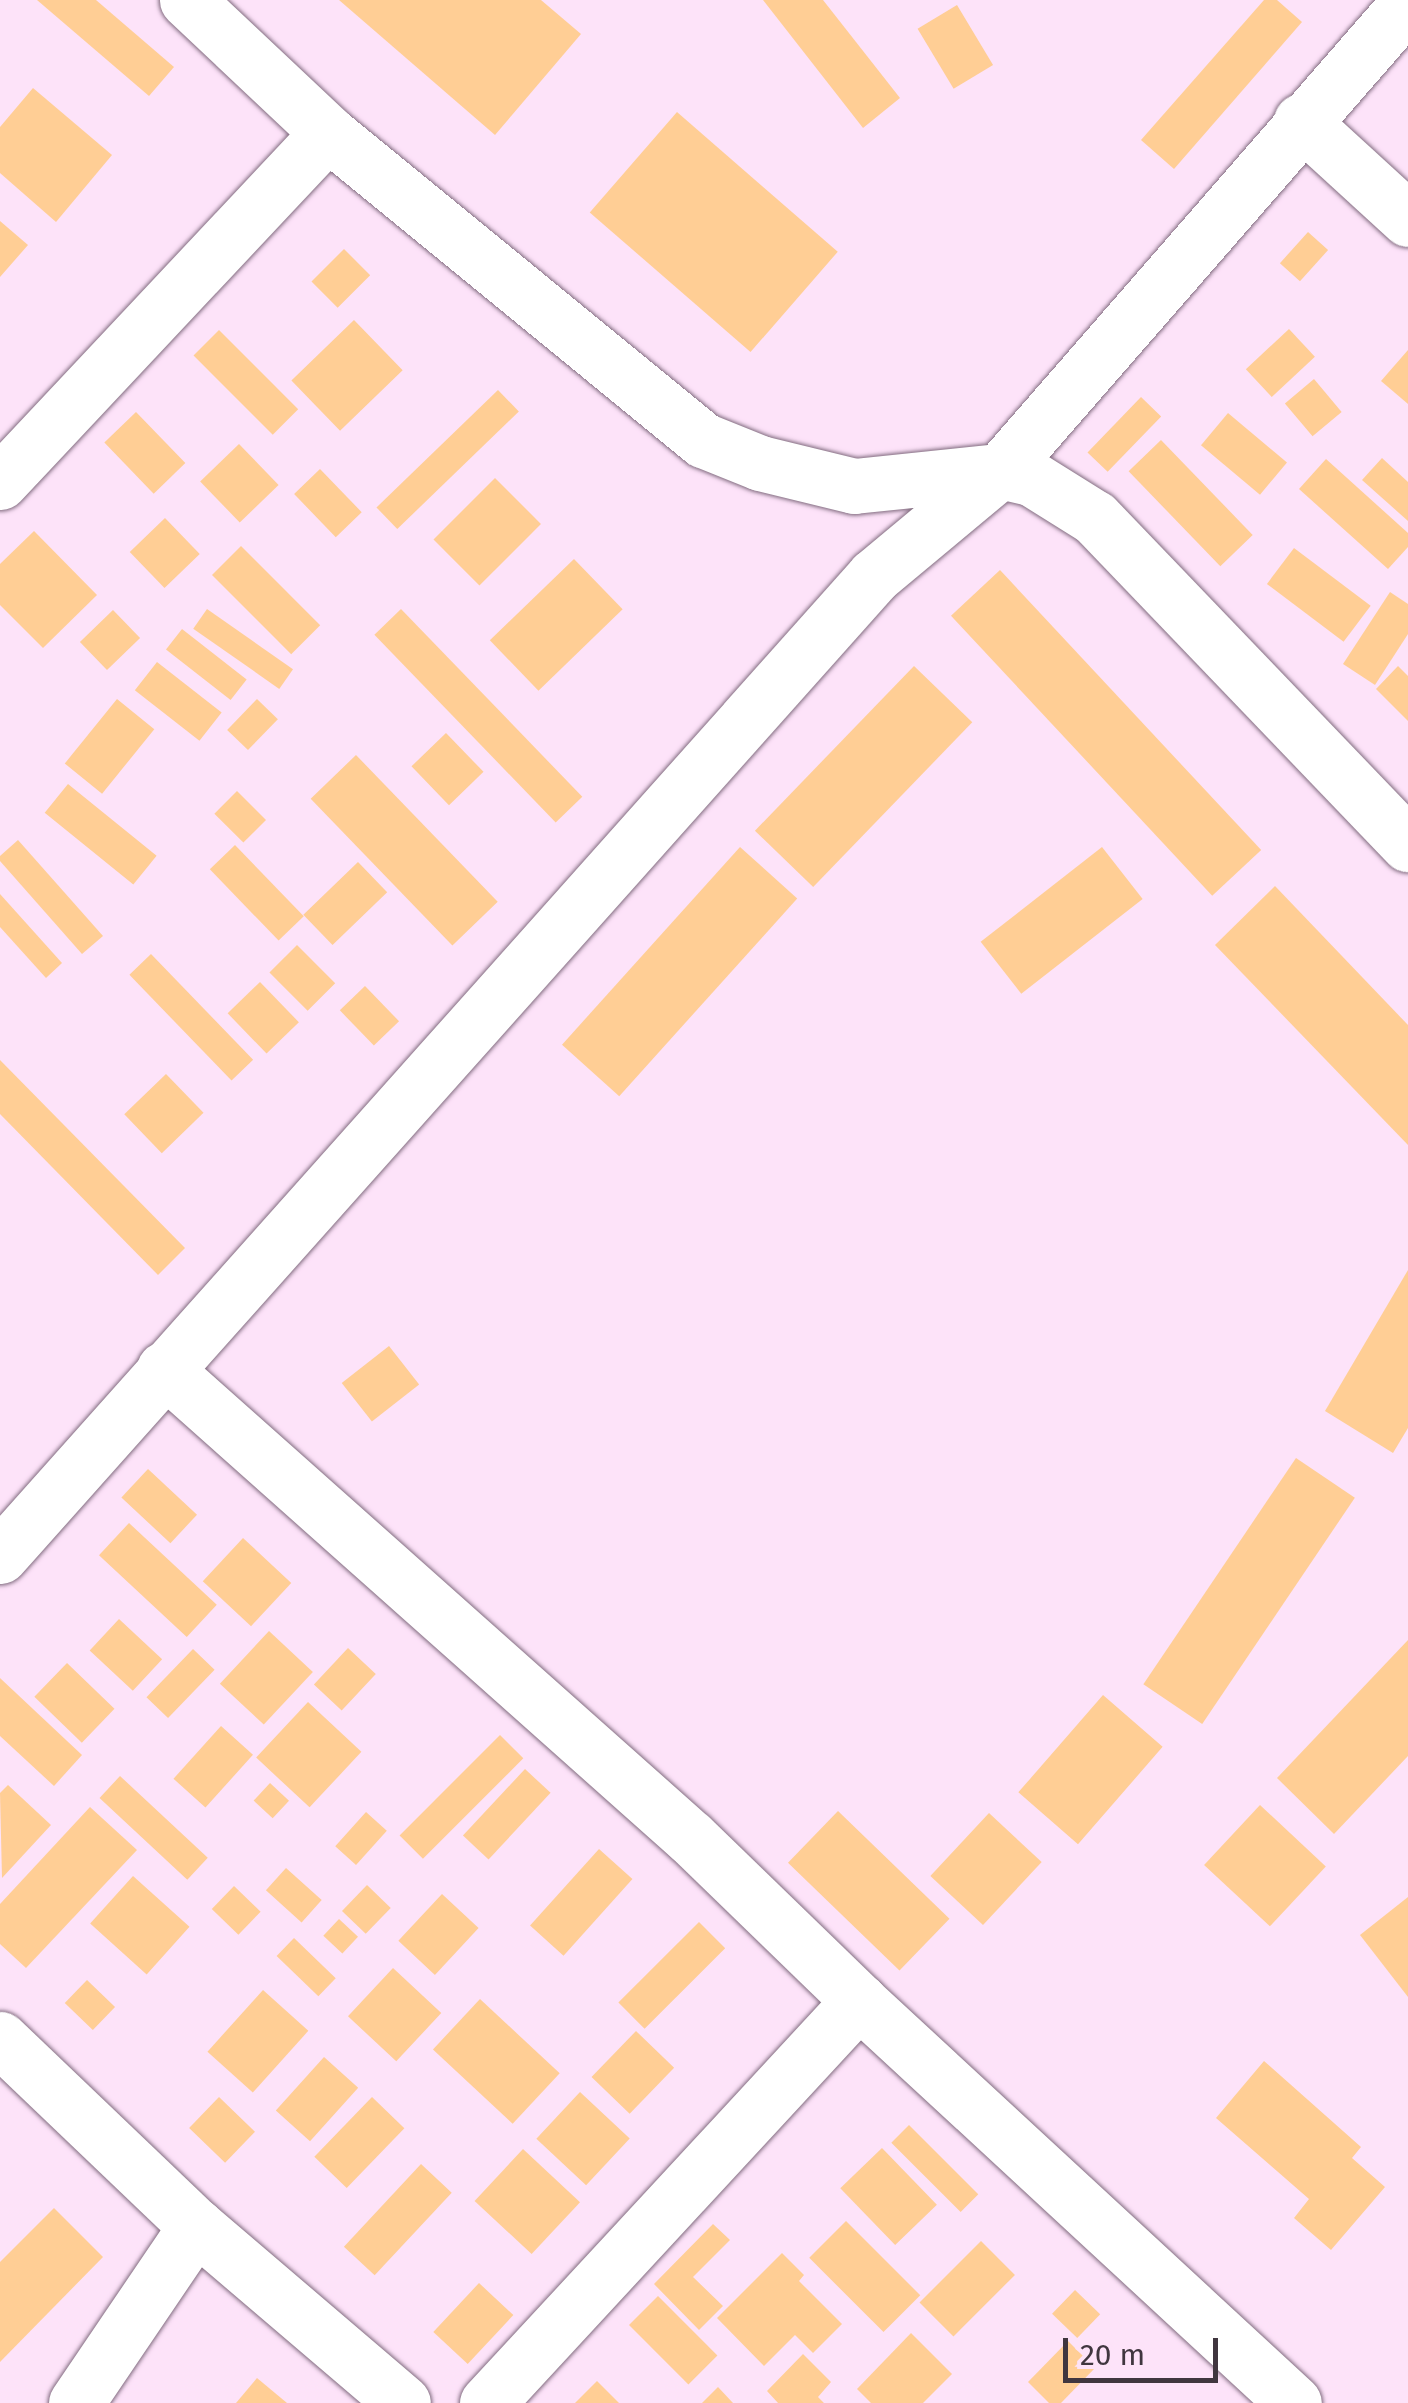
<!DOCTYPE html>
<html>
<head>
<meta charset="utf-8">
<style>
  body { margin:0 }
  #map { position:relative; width:1408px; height:2403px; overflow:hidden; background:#fde3f9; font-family:"Fira Sans",sans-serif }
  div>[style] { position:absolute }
  .building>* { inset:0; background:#ffce95; transform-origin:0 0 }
  .roads { filter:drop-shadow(0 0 2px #826c80) drop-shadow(0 0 2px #826c80) }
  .minor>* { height:55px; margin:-27.5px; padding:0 27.5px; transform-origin:27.5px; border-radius:27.5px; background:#fff }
  .tertiary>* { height:55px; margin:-27.5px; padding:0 27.5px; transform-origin:27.5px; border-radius:27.5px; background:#fff }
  span { translate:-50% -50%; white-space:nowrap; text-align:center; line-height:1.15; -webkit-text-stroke:10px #fde3f9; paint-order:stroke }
  .scale { position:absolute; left:1063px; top:2338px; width:155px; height:45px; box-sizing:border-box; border:5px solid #40363f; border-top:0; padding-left:12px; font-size:30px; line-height:35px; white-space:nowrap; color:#40363f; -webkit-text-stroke:8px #fde3f9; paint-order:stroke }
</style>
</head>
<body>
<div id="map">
  <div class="building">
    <i style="clip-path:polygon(37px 0,96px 0,174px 67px,149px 96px)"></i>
    <i style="clip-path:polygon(339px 0,541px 0,581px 34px,495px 135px)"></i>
    <i style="clip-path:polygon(763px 0,823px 0,900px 98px,863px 128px)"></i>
    <i style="clip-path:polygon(1264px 0,1277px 0,1302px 22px,1174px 169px,1141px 140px)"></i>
    <i style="left:957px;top:5px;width:70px;height:46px;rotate:59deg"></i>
    <i style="clip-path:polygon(33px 88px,112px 155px,56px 222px,0 173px,0 127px)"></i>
    <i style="left:677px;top:112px;width:213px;height:133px;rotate:41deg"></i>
    <i style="clip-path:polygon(0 221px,28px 245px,0 277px)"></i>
    <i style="left:1308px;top:232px;width:27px;height:42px;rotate:42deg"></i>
    <i style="left:344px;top:249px;width:37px;height:46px;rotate:45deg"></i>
    <i style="left:354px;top:320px;width:70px;height:87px;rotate:46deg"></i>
    <i style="left:1289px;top:329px;width:38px;height:59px;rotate:47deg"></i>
    <i style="left:219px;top:330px;width:112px;height:36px;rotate:45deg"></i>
    <i style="clip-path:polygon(1408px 350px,1408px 404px,1381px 381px)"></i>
    <i style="left:1314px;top:379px;width:43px;height:38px;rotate:50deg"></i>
    <i style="left:498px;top:390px;width:30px;height:169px;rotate:46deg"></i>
    <i style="left:1141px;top:397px;width:28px;height:77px;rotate:44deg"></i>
    <i style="left:136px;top:412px;width:71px;height:44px;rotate:46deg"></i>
    <i style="left:1228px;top:413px;width:77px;height:42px;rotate:40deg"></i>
    <i style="left:1161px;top:440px;width:132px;height:45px;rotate:46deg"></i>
    <i style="left:239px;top:444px;width:57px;height:54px;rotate:46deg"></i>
    <i style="clip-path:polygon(1382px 458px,1408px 482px,1408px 521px,1362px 480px)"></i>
    <i style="clip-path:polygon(1326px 459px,1408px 533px,1408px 547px,1388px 569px,1299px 489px)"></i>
    <i style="left:320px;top:469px;width:60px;height:36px;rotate:46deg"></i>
    <i style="left:495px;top:478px;width:65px;height:87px;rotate:45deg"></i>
    <i style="left:165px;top:518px;width:50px;height:49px;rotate:46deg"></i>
    <i style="clip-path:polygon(34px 531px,97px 595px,43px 648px,0 605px,0 564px)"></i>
    <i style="left:241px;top:546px;width:112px;height:41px;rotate:45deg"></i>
    <i style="left:1294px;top:548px;width:96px;height:45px;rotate:37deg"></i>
    <i style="left:574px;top:559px;width:70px;height:117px;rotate:46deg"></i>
    <i style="left:1000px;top:570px;width:383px;height:67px;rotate:47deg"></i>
    <i style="clip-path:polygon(1390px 592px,1408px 604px,1408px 634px,1375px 685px,1343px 664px)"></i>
    <i style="left:207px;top:609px;width:105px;height:24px;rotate:35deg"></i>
    <i style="left:401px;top:609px;width:261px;height:37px;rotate:46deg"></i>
    <i style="left:113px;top:610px;width:39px;height:46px;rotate:46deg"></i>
    <i style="left:182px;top:629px;width:82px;height:26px;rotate:38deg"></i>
    <i style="left:157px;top:662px;width:82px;height:36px;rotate:38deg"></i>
    <i style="left:914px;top:666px;width:81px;height:229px;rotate:44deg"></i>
    <i style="clip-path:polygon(1398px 666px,1408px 676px,1408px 721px,1376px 689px)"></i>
    <i style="left:117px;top:699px;width:48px;height:83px;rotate:39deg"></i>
    <i style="left:257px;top:699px;width:29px;height:43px;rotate:44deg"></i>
    <i style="left:446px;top:733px;width:54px;height:48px;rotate:46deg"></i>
    <i style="left:356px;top:755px;width:204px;height:63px;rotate:46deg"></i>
    <i style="left:68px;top:784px;width:114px;height:37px;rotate:39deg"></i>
    <i style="left:237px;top:791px;width:41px;height:32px;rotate:45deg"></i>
    <i style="clip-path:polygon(18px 840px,103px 936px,82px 954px,0 861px,0 856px)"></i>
    <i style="left:235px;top:845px;width:99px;height:35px;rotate:46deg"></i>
    <i style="left:740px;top:847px;width:77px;height:266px;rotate:42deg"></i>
    <i style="left:1102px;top:847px;width:66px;height:154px;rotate:52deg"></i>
    <i style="left:358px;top:862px;width:42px;height:76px;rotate:46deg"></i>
    <i style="clip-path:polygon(1275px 886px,1408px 1025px,1408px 1145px,1215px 945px)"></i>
    <i style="clip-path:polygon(0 894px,62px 963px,46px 978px,0 927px)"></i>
    <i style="left:297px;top:945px;width:54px;height:39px;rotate:45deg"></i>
    <i style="left:151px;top:954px;width:147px;height:30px;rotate:46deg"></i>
    <i style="left:260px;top:982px;width:56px;height:45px;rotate:46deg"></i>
    <i style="left:365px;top:986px;width:49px;height:35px;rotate:46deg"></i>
    <i style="clip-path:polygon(0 1060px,185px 1248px,158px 1275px,0 1114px)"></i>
    <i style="left:166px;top:1074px;width:54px;height:58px;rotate:46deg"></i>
    <i style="clip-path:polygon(1408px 1270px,1408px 1428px,1393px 1453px,1325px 1411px)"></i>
    <i style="left:389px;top:1346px;width:49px;height:60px;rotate:52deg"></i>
    <i style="left:1296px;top:1458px;width:71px;height:273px;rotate:34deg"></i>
    <i style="left:148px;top:1469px;width:67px;height:39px;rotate:43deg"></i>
    <i style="left:129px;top:1523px;width:120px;height:44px;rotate:43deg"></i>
    <i style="left:243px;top:1538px;width:66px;height:59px;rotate:43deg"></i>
    <i style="left:119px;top:1619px;width:59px;height:43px;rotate:43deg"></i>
    <i style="left:269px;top:1631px;width:60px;height:72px;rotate:43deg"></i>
    <i style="clip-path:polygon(1408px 1640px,1408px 1756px,1334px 1834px,1277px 1778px)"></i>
    <i style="left:348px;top:1648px;width:38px;height:50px;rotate:43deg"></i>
    <i style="left:193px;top:1649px;width:30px;height:67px;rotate:44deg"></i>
    <i style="left:67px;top:1663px;width:66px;height:47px;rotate:44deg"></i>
    <i style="clip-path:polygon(0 1678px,82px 1755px,54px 1786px,0 1736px)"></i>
    <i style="left:1103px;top:1695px;width:79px;height:129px;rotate:41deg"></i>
    <i style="left:308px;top:1702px;width:73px;height:76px;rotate:43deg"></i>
    <i style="left:221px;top:1726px;width:43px;height:71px;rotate:42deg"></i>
    <i style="left:500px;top:1735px;width:33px;height:142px;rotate:45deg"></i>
    <i style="left:525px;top:1769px;width:35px;height:91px;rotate:43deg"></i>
    <i style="left:120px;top:1776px;width:120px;height:30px;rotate:43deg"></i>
    <i style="left:270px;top:1783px;width:26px;height:24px;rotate:43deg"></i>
    <i style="clip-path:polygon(8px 1785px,51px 1825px,2px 1878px,0 1793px)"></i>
    <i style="left:1260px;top:1805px;width:90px;height:82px;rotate:43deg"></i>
    <i style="clip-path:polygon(90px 1807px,137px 1850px,26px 1968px,0 1944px,0 1904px)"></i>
    <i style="left:838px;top:1811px;width:155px;height:72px;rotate:44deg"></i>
    <i style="left:366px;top:1812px;width:28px;height:46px;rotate:42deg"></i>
    <i style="left:989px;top:1813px;width:72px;height:86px;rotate:43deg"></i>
    <i style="left:599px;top:1849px;width:45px;height:103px;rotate:42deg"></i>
    <i style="left:286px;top:1868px;width:48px;height:30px;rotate:42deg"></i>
    <i style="left:133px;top:1876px;width:76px;height:64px;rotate:42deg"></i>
    <i style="left:367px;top:1885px;width:33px;height:36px;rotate:44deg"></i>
    <i style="left:234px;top:1886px;width:37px;height:32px;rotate:44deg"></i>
    <i style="left:442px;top:1894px;width:50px;height:64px;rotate:43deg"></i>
    <i style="clip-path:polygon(1408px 1897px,1408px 1997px,1360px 1935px)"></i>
    <i style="left:339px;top:1919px;width:26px;height:23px;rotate:43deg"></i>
    <i style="left:699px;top:1922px;width:37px;height:114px;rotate:45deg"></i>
    <i style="left:294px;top:1938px;width:58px;height:25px;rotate:44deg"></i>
    <i style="left:393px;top:1968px;width:66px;height:66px;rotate:43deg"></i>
    <i style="left:87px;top:1980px;width:39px;height:32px;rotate:44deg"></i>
    <i style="left:263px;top:1990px;width:61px;height:83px;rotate:42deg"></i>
    <i style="left:480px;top:1999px;width:109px;height:69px;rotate:43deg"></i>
    <i style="left:636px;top:2031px;width:53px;height:64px;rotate:44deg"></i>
    <i style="left:324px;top:2057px;width:46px;height:72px;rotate:42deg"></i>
    <i style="clip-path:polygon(1264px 2061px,1361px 2147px,1352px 2158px,1385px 2187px,1331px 2250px,1294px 2218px,1309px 2199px,1216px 2118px)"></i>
    <i style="left:580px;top:2092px;width:68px;height:64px;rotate:43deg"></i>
    <i style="left:219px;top:2097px;width:50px;height:43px;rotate:44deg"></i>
    <i style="left:372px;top:2097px;width:45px;height:83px;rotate:44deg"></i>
    <i style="left:909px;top:2125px;width:98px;height:25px;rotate:45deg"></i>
    <i style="left:882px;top:2148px;width:79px;height:58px;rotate:46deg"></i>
    <i style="left:523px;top:2149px;width:78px;height:71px;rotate:43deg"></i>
    <i style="left:421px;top:2164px;width:42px;height:113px;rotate:43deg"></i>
    <i style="clip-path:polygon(54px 2208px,103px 2257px,0 2362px,0 2262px)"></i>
    <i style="left:846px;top:2221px;width:105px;height:52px;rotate:45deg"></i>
    <i style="clip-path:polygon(713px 2224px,730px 2240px,693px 2277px,723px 2306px,699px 2330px,654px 2284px)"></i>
    <i style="left:981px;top:2241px;width:48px;height:87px;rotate:45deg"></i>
    <i style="clip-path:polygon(782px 2253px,804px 2275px,799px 2281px,842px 2324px,813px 2353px,795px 2335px,764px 2366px,717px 2318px)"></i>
    <i style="left:479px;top:2283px;width:47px;height:67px;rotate:43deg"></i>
    <i style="left:1075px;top:2290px;width:35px;height:33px;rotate:44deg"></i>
    <i style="left:658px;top:2296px;width:84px;height:41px;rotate:45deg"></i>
    <i style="clip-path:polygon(911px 2333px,952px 2374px,923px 2403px,871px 2403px,857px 2389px)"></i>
    <i style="clip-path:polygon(1068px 2341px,1095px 2368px,1061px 2403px,1049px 2403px,1028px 2382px)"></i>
    <i style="clip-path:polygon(803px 2354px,831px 2382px,818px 2397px,824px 2403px,778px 2403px,767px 2391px)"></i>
    <i style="clip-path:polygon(257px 2378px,287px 2403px,236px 2403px)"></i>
    <i style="clip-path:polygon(597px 2381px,619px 2403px,575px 2403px)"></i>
    <i style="clip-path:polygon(718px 2387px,733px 2403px,702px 2403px)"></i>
  </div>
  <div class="roads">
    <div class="minor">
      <i style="left:1301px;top:121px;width:145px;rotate:42.5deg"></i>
      <i style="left:0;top:482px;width:479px;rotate:-46.8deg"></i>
      <i style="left:164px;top:1369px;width:705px;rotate:41.67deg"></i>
      <i style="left:691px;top:1838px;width:234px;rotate:44.1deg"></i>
      <i style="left:859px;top:2001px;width:592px;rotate:42.74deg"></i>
      <i style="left:0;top:1556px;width:1313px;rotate:-48.27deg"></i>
      <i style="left:874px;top:576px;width:164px;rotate:-39.8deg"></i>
      <i style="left:1000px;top:471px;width:621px;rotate:-48.92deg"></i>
      <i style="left:0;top:2039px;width:271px;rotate:43.7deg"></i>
      <i style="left:196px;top:2226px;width:272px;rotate:40.5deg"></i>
      <i style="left:76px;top:2403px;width:214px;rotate:-55.9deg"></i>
      <i style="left:487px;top:2403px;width:548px;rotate:-47.22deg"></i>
    </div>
    <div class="tertiary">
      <i style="left:187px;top:0;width:194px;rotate:43.3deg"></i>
      <i style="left:328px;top:133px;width:485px;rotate:39.3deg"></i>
      <i style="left:703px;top:440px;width:61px;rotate:22deg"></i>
      <i style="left:760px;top:463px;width:97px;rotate:13.7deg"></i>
      <i style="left:854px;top:486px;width:147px;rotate:-5.9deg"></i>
      <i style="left:1000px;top:471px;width:32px;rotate:13deg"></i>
      <i style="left:1031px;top:478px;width:75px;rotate:32deg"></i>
      <i style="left:1095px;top:518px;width:452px;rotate:46.2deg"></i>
    </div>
  </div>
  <div class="scale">20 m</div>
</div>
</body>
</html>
